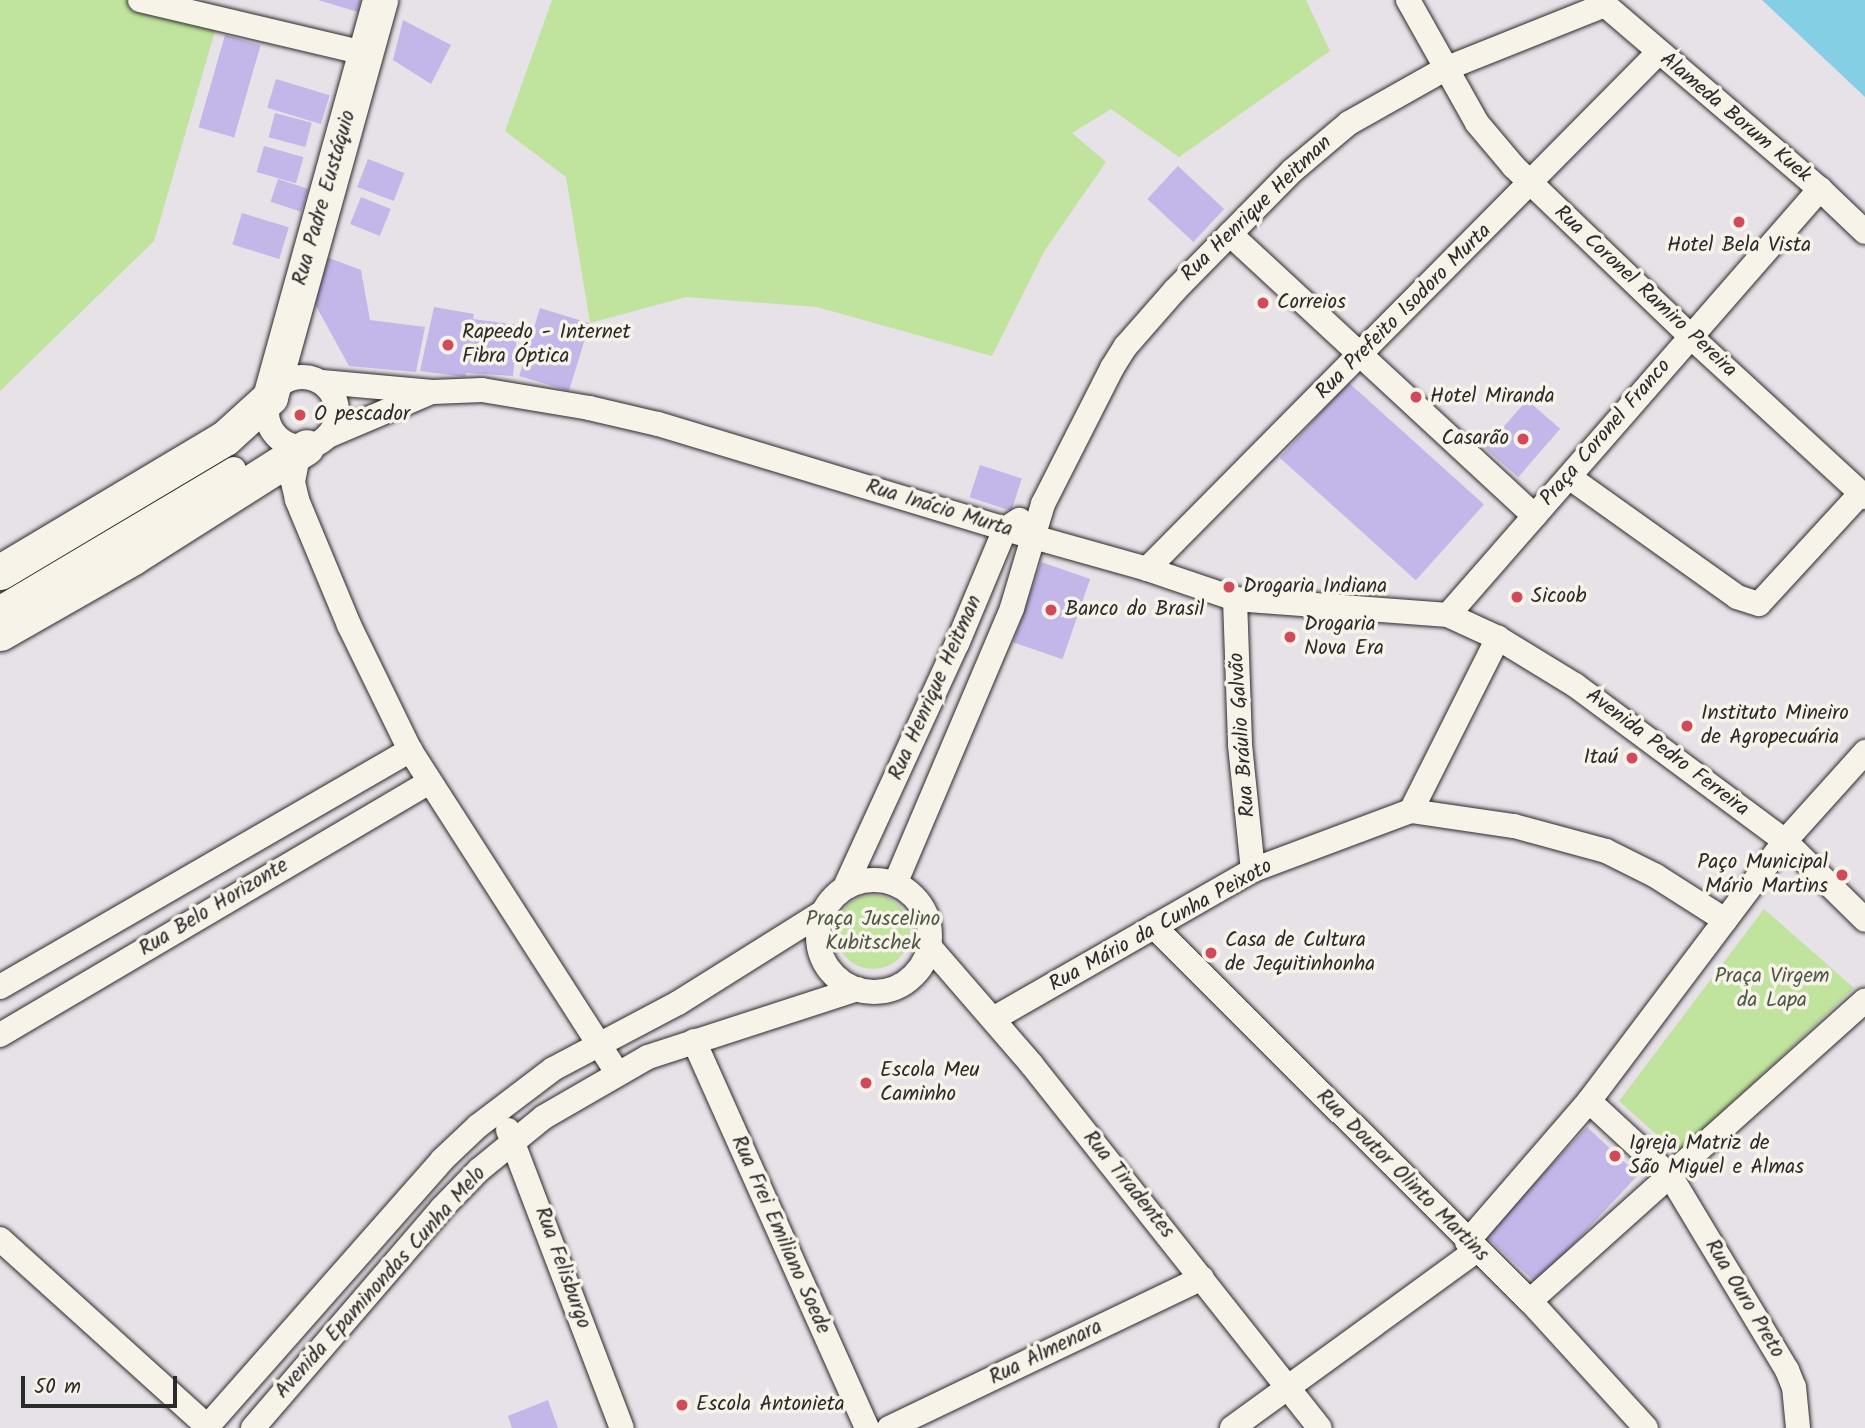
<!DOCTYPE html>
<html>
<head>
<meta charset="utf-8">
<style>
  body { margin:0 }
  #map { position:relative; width:1865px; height:1428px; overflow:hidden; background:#e7e1e8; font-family:Kalam,sans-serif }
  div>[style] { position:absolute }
  .green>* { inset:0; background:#c0e39d }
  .round { border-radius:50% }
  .water>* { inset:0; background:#84cfe4 }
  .building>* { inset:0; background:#c3b7e9; transform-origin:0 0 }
  .roads { filter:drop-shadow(0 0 2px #2b2b2b) drop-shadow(0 0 2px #2b2b2b) }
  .street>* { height:24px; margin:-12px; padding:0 12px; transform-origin:12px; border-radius:12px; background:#f7f3e8 }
  .street>.ring { margin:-12px; padding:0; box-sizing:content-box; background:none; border:24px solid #f7f3e8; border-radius:50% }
  .secondary>* { height:35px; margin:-17.5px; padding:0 17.5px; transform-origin:17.5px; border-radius:17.5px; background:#f7f3e8 }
  .dots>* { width:19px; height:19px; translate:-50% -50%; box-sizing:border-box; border:4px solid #f7f3e8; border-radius:50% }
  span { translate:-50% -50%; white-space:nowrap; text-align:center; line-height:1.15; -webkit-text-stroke:7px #f7f3e8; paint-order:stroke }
  .street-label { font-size:21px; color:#2b2b2b }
  .poi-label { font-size:21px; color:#2b2b2b }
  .left { translate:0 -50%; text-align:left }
  .right { translate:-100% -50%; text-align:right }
  .park-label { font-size:21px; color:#505948 }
  .scale { position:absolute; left:21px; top:1376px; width:156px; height:32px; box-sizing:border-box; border:4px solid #2b2b2b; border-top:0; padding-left:9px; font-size:21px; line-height:24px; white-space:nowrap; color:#2b2b2b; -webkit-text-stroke:5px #f7f3e8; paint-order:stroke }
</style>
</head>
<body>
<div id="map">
  <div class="green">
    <i style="clip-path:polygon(0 0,127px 0,217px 24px,154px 241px,0 391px)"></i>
    <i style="clip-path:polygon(552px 0,1306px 0,1330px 51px,1179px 157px,1111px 109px,1072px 133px,1106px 162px,1045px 250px,992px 356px,817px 307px,686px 297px,590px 323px,566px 177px,505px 131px)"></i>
    <i class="round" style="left:836px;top:895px;width:74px;height:74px"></i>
    <i style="clip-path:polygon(1764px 909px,1854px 988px,1678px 1154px,1619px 1101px)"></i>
  </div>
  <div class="water">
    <i style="clip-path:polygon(1762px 0,1865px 0,1865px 97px)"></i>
  </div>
  <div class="building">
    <i style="clip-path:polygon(318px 0,361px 0,358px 12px)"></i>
    <i style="clip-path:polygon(403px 20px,451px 45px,431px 84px,393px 60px)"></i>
    <i style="left:225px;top:35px;width:37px;height:96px;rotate:16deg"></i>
    <i style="left:276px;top:79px;width:56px;height:30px;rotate:17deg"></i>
    <i style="left:275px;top:113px;width:38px;height:25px;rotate:15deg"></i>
    <i style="left:264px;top:146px;width:41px;height:27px;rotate:16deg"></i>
    <i style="left:368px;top:159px;width:39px;height:30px;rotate:21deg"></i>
    <i style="left:1178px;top:166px;width:63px;height:45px;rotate:43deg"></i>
    <i style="left:278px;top:179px;width:32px;height:24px;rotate:18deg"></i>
    <i style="left:361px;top:197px;width:32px;height:29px;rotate:22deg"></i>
    <i style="left:242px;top:213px;width:49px;height:33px;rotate:17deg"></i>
    <i style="clip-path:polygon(321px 255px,361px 270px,370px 320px,425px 327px,416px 372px,349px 366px,310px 295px)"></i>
    <i style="clip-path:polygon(434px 307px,474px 314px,473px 319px,518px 325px,513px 376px,466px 373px,465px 377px,420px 371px)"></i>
    <i style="left:540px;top:308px;width:52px;height:71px;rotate:17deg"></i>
    <i style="left:1348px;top:382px;width:183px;height:102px;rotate:42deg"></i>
    <i style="left:1527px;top:400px;width:44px;height:64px;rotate:41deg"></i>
    <i style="left:980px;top:465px;width:44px;height:34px;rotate:18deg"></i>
    <i style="left:1041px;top:562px;width:52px;height:85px;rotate:19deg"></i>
    <i style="left:1587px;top:1127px;width:70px;height:149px;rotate:43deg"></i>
    <i style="clip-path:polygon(548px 1400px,558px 1428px,512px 1428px,508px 1416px)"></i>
  </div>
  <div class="roads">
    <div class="street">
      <i style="left:140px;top:0;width:231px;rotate:13.3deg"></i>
      <i style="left:1408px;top:0;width:141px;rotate:60.7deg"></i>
      <i style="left:1477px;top:123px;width:57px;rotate:49.9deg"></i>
      <i style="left:1514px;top:167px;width:244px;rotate:43.8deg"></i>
      <i style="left:1690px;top:336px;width:238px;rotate:42.6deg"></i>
      <i style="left:1230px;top:234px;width:415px;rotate:42.8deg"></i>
      <i class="ring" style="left:267px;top:377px;width:46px;height:46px"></i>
      <i style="left:322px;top:382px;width:111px;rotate:5.1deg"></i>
      <i style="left:433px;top:392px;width:49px;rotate:-2.3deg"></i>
      <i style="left:482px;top:390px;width:109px;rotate:9.5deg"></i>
      <i style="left:589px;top:408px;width:71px;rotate:13.1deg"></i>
      <i style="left:658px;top:424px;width:363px;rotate:16.8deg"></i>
      <i style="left:1005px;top:529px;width:148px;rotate:15.7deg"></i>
      <i style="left:1147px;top:569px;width:93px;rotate:18.8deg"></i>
      <i style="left:1235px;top:599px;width:214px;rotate:4.3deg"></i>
      <i style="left:1448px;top:615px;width:55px;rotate:24.7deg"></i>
      <i style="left:1498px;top:638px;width:90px;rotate:31.4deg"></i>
      <i style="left:1575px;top:685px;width:262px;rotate:36.6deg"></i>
      <i style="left:1785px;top:841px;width:112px;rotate:44.6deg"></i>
      <i style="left:328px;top:436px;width:110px;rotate:-23.1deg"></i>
      <i style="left:306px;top:447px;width:17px;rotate:123deg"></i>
      <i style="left:297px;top:461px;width:21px;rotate:101deg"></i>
      <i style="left:293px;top:482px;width:18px;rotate:77deg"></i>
      <i style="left:297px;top:500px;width:135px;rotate:67.4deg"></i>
      <i style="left:349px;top:625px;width:139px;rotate:64deg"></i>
      <i style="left:410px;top:750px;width:384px;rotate:57.3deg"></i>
      <i style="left:1569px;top:477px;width:206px;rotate:35.5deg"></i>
      <i style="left:1737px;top:597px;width:23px;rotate:18deg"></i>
      <i style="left:1759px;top:604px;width:151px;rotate:-47.4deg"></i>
      <i style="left:1147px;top:569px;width:726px;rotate:-45.28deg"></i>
      <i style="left:1235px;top:599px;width:146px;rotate:88deg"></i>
      <i style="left:1240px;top:745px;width:126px;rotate:84.1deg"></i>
      <i style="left:0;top:608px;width:272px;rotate:-30.7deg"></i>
      <i style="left:1448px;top:615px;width:566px;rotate:-48.87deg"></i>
      <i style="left:1411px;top:811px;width:194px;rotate:-63.3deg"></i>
      <i class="ring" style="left:818px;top:880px;width:88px;height:88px"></i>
      <i style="left:895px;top:884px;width:300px;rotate:-67deg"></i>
      <i style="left:1012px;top:608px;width:109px;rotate:-73.4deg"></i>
      <i style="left:1043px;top:504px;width:153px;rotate:-63.1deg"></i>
      <i style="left:1112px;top:368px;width:26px;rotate:-58deg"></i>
      <i style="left:1126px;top:346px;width:74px;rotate:-48.8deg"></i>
      <i style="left:1175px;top:290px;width:167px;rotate:-45.5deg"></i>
      <i style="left:1292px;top:171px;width:75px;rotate:-40.1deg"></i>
      <i style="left:1349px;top:123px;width:110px;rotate:-29.4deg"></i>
      <i style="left:1445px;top:69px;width:172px;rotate:-21.8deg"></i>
      <i style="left:1605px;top:5px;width:283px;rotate:40.6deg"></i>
      <i style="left:1820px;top:189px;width:62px;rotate:43.7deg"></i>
      <i style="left:845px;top:887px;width:268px;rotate:-65.3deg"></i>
      <i style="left:957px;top:644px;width:125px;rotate:-67.3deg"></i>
      <i style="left:1005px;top:529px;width:17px;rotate:-33deg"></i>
      <i style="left:1154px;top:927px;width:530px;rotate:44.85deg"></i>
      <i style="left:1530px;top:1301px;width:172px;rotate:47.6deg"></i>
      <i style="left:929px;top:946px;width:157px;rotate:49.1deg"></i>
      <i style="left:1032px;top:1065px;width:463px;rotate:51.6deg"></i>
      <i style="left:0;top:987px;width:474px;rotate:-30deg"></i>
      <i style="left:993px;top:1019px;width:300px;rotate:-29.8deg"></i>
      <i style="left:1253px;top:870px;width:169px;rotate:-20.5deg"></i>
      <i style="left:1411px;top:811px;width:104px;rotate:8.3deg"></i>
      <i style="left:1514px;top:826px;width:95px;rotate:15.2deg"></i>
      <i style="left:1606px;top:851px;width:56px;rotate:26.6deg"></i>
      <i style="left:1656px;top:876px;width:82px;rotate:32.5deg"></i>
      <i style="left:0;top:1035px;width:498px;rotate:-30.5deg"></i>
      <i style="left:694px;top:1041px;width:424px;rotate:65.9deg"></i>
      <i style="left:1589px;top:1101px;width:112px;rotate:42.8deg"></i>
      <i style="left:1671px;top:1177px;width:225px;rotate:59deg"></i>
      <i style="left:1787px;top:1370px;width:18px;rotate:68deg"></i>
      <i style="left:1794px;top:1387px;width:41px;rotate:84.4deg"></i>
      <i style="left:508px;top:1130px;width:319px;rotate:69.1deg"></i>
      <i style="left:0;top:1239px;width:282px;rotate:42.1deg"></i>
      <i style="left:1467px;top:1242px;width:186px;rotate:-49.1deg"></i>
      <i style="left:1589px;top:1101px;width:326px;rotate:-53deg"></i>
      <i style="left:1785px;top:841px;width:120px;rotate:-48deg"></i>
      <i style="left:1530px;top:1301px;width:450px;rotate:-41.9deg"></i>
      <i style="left:206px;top:1428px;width:357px;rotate:-48.6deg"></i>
      <i style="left:442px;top:1160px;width:50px;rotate:-43.4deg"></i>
      <i style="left:478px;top:1126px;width:94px;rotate:-37.2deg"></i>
      <i style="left:553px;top:1069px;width:141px;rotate:-27.8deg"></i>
      <i style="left:678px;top:1003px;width:171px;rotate:-32.1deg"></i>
      <i style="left:253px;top:1428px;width:290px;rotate:-49.3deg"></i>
      <i style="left:442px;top:1208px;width:53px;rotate:-45.8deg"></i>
      <i style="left:479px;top:1170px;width:84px;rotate:-39.2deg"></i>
      <i style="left:544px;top:1117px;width:120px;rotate:-30deg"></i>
      <i style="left:648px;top:1057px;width:220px;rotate:-18deg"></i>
      <i style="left:889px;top:1428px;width:347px;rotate:-25.6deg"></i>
      <i style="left:1232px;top:1428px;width:301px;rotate:-36deg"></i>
    </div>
    <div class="secondary">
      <i style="left:0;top:572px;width:262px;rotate:-30.8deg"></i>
      <i style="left:225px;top:438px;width:61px;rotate:-42.3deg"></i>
      <i style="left:270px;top:397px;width:412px;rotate:-74.5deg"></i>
      <i style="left:0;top:633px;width:153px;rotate:-29.7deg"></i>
      <i style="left:133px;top:557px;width:205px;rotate:-32.4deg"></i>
    </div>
  </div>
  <div class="dots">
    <i style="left:1739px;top:222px;background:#d1495b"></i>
    <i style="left:1263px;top:303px;background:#d1495b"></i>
    <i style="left:448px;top:345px;background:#d1495b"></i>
    <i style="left:1416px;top:397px;background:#d1495b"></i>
    <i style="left:300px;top:415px;background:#d1495b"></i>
    <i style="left:1523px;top:439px;background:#d1495b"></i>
    <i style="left:1229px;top:587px;background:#d1495b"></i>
    <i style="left:1517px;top:597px;background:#d1495b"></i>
    <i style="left:1051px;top:610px;background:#d1495b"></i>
    <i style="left:1290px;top:637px;background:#d1495b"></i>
    <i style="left:1687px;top:726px;background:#d1495b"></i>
    <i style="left:1632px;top:758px;background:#d1495b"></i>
    <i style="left:1842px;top:875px;background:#d1495b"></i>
    <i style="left:1211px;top:953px;background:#d1495b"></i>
    <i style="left:866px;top:1083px;background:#d1495b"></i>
    <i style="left:1615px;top:1156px;background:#d1495b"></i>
    <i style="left:682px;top:1405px;background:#d1495b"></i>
  </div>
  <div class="street-label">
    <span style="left:1735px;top:118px;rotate:40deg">Alameda Borum Kuek</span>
    <span style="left:325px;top:198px;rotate:-74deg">Rua Padre Eustáquio</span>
    <span style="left:1257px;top:209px;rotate:-44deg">Rua Henrique Heitman</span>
    <span style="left:1645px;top:292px;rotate:43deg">Rua Coronel Ramiro Pereira</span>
    <span style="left:1404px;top:312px;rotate:-45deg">Rua Prefeito Isodoro Murta</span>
    <span style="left:1606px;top:433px;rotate:-49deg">Praça Coronel Franco</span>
    <span style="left:939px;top:509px;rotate:17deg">Rua Inácio Murta</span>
    <span style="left:936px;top:688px;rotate:-66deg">Rua Henrique Heitman</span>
    <span style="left:1243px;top:735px;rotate:-94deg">Rua Bráulio Galvão</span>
    <span style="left:1667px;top:753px;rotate:37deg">Avenida Pedro Ferreira</span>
    <span style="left:214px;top:908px;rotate:-31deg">Rua Belo Horizonte</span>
    <span style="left:1161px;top:926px;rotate:-29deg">Rua Mário da Cunha Peixoto</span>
    <span style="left:1402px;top:1176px;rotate:45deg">Rua Doutor Olinto Martins</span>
    <span style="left:1128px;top:1185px;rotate:51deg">Rua Tiradentes</span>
    <span style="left:780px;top:1235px;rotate:66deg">Rua Frei Emiliano Soede</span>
    <span style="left:562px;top:1268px;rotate:70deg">Rua Felisburgo</span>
    <span style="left:381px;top:1283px;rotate:-48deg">Avenida Epaminondas Cunha Melo</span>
    <span style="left:1744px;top:1299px;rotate:59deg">Rua Ouro Preto</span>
    <span style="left:1046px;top:1353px;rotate:-26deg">Rua Almenara</span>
  </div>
  <div class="poi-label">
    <span style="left:1739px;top:246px">Hotel Bela Vista</span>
    <span class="left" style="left:1277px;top:303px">Correios</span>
    <span class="left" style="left:462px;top:345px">Rapeedo - Internet<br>Fibra Óptica</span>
    <span class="left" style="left:1430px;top:397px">Hotel Miranda</span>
    <span class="left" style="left:314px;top:415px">O pescador</span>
    <span class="right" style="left:1509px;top:439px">Casarão</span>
    <span class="left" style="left:1243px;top:587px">Drogaria Indiana</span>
    <span class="left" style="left:1531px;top:597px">Sicoob</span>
    <span class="left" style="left:1065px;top:610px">Banco do Brasil</span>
    <span class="left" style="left:1304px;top:637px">Drogaria<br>Nova Era</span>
    <span class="left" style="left:1701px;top:726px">Instituto Mineiro<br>de Agropecuária</span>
    <span class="right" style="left:1618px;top:758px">Itaú</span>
    <span class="right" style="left:1828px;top:875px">Paço Municipal<br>Mário Martins</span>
    <span class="left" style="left:1225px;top:953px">Casa de Cultura<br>de Jequitinhonha</span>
    <span class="left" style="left:880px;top:1083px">Escola Meu<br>Caminho</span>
    <span class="left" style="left:1629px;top:1156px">Igreja Matriz de<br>São Miguel e Almas</span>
    <span class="left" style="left:696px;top:1405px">Escola Antonieta</span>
  </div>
  <div class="park-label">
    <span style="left:873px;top:932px">Praça Juscelino<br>Kubitschek</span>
    <span style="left:1772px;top:989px">Praça Virgem<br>da Lapa</span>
  </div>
  <div class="scale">50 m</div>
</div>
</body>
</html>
